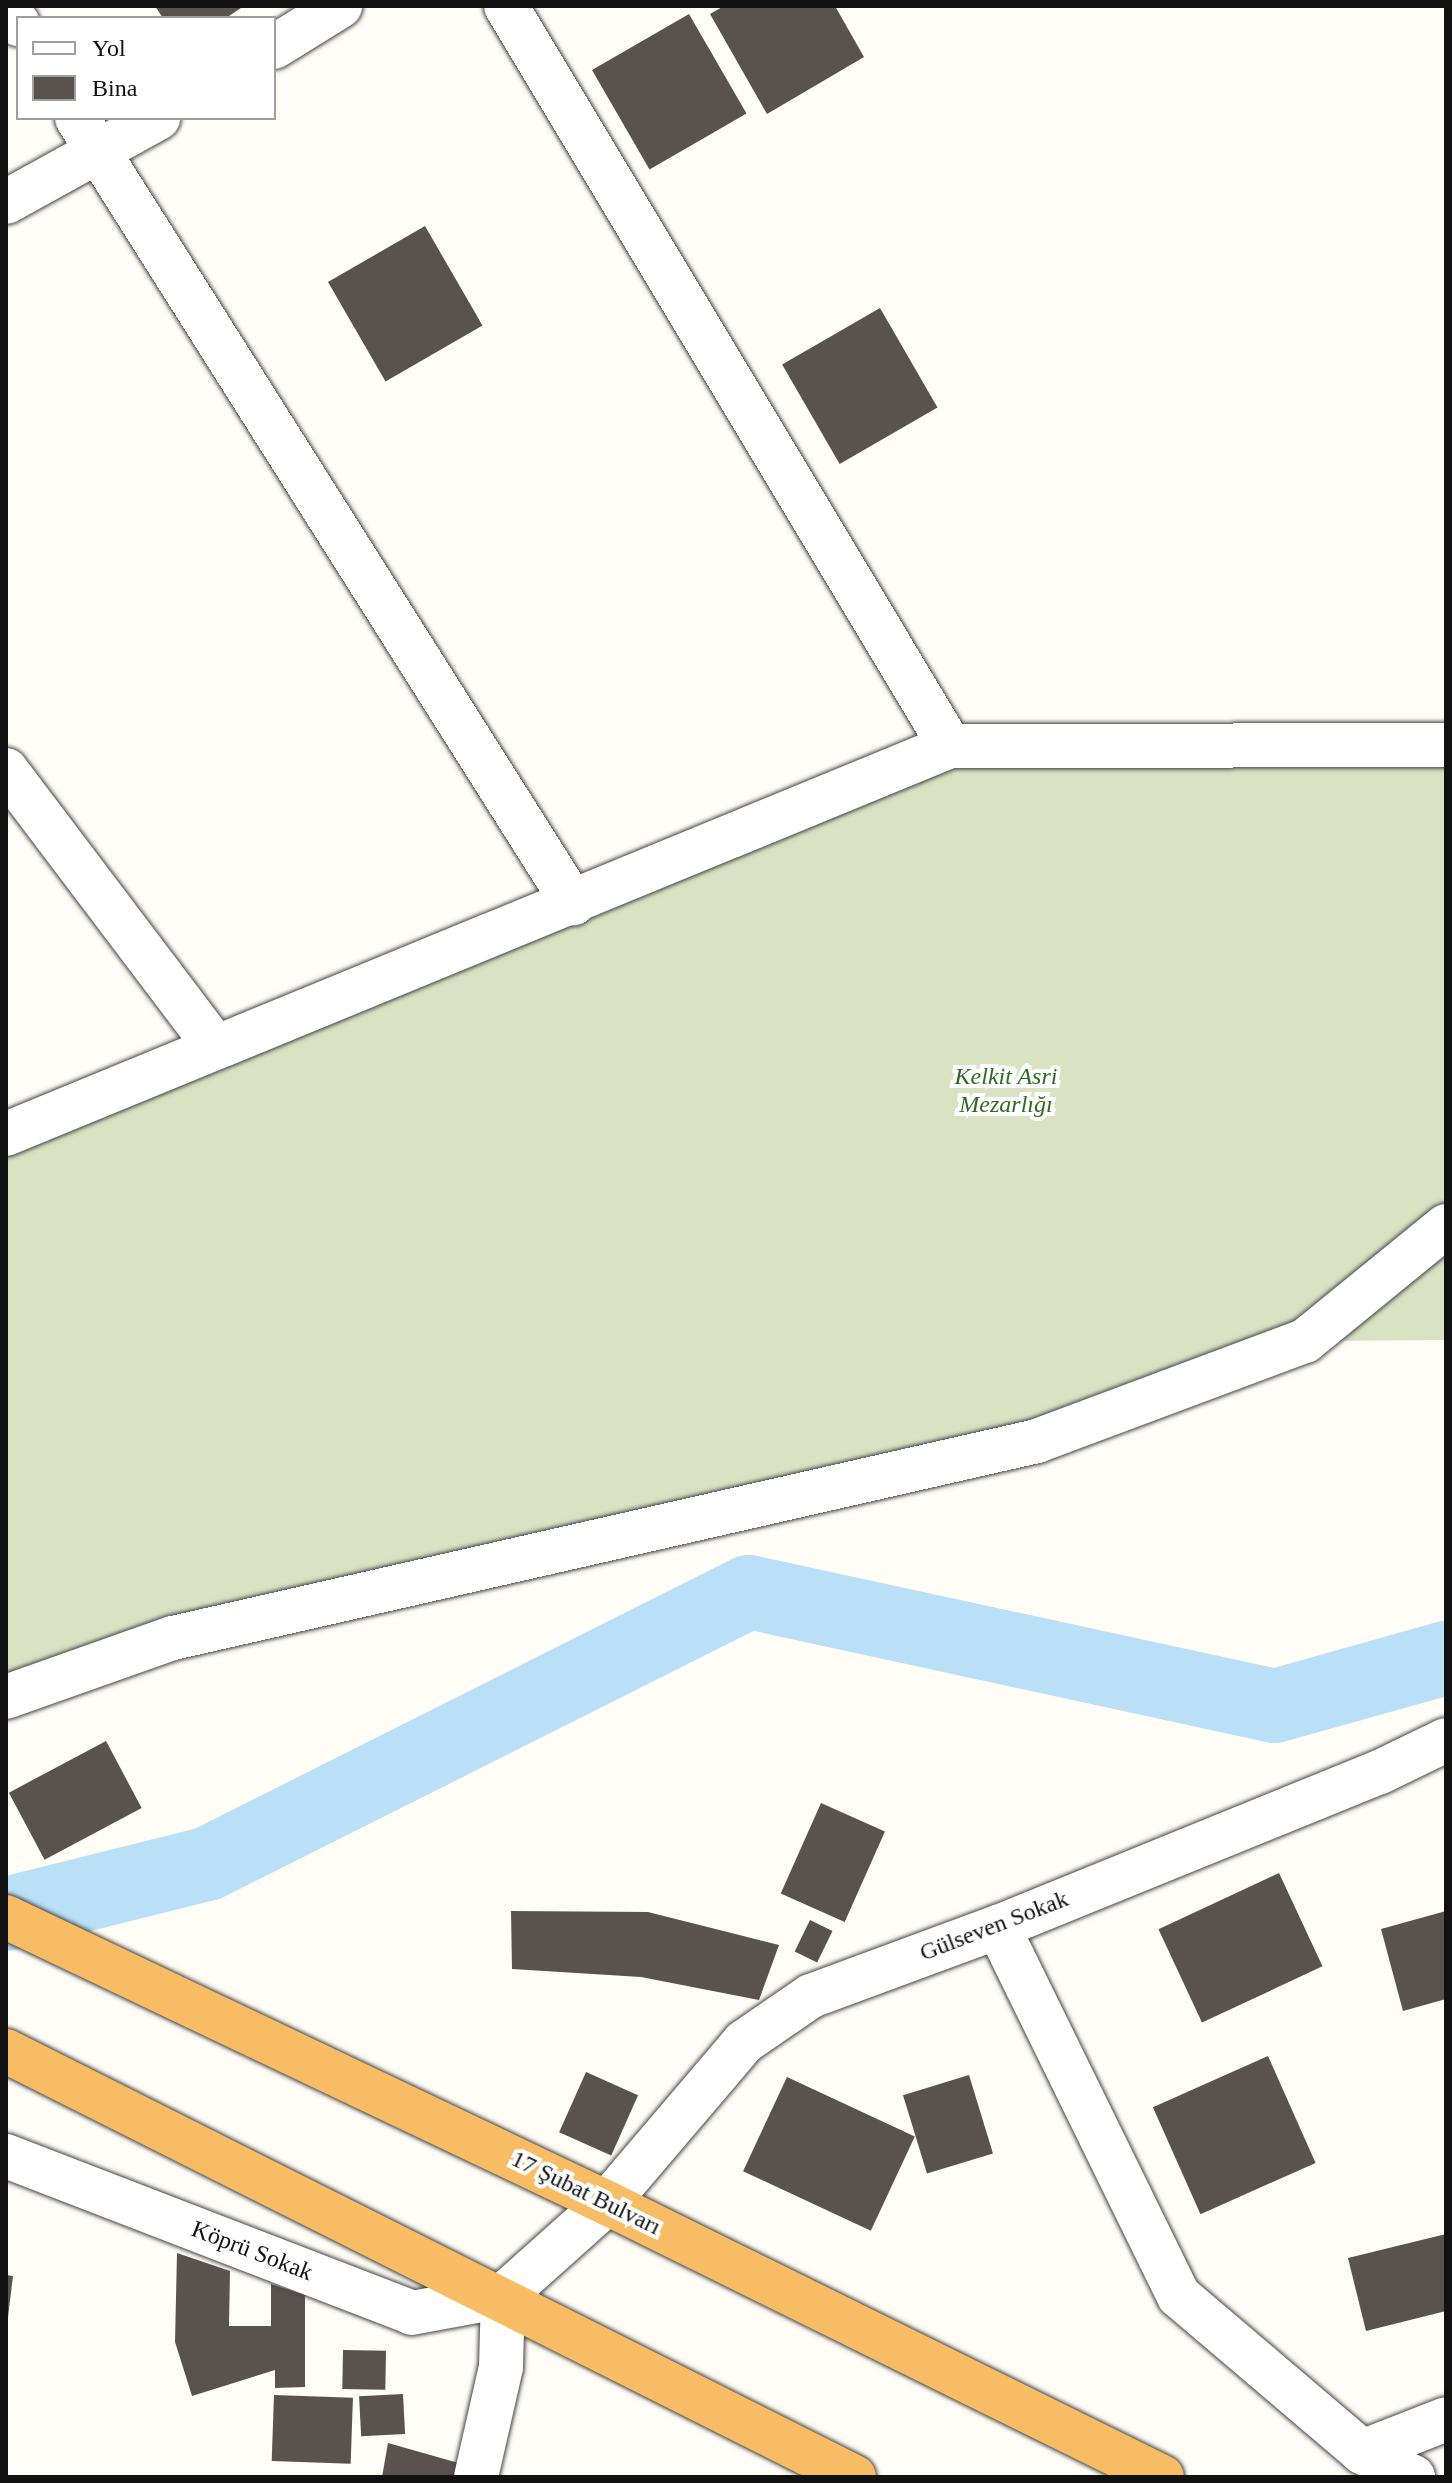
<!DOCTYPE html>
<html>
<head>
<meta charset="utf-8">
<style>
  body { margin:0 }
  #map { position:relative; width:1452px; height:2483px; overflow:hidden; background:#fffdf5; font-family:Georgia,serif }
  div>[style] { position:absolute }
  .cemetery>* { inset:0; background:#d9e3c4 }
  .river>* { height:74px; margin:-37px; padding:0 37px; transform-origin:37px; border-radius:37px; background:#b9e0f7 }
  .building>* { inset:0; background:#5a524d; transform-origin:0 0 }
  .roads { filter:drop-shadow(0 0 2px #444) drop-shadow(0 0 2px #444) }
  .minor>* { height:44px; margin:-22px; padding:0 22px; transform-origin:22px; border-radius:22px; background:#fff }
  .tertiary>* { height:44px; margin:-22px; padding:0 22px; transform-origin:22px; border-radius:22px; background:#fff }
  .trunk>* { height:44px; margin:-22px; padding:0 22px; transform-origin:22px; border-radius:22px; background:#f7bc64 }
  span { translate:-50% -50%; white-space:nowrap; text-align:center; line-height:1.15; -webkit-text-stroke:8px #fff; paint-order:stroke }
  .park-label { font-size:24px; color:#2f6b1f; font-style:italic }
  .street-label { font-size:24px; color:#111 }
  .frame { position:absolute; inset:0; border:8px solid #111; pointer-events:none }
  .legend { position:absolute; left:16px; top:16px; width:260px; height:104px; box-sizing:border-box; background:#fff; border:2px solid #a0a0a0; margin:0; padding:10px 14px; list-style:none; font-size:24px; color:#111 }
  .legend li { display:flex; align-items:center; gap:16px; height:40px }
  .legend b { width:40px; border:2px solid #a0a0a0 }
</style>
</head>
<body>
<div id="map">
  <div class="cemetery">
    <i style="clip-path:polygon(1446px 745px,1446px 1340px,1305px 1341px,1036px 1441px,6px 1697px,6px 1134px,950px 746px)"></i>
  </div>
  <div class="river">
    <i style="left:6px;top:1914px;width:207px;rotate:-14deg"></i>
    <i style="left:207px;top:1864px;width:606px;rotate:-26.65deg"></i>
    <i style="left:749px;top:1592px;width:538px;rotate:12.23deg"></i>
    <i style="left:1275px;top:1706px;width:178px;rotate:-15.7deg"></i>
  </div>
  <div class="building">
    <i style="clip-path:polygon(155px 6px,244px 6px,226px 18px,163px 18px)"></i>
    <i style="clip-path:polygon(724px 6px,835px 6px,864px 57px,767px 114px,710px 14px)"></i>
    <i style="left:689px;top:14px;width:115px;height:112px;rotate:60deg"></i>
    <i style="left:425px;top:226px;width:115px;height:112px;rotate:60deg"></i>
    <i style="left:880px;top:308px;width:115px;height:113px;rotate:60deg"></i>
    <i style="left:106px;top:1741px;width:76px;height:110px;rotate:62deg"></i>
    <i style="left:821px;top:1803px;width:70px;height:99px;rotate:24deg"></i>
    <i style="left:1279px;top:1873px;width:103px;height:133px;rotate:65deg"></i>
    <i style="clip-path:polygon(511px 1911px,648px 1912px,779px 1945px,759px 2000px,641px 1977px,512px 1969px)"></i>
    <i style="clip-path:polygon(1446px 1911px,1446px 1999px,1403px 2011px,1381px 1929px)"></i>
    <i style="left:810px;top:1920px;width:25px;height:35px;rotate:26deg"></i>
    <i style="left:1268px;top:2056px;width:117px;height:126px;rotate:66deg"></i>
    <i style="left:586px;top:2072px;width:57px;height:66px;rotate:24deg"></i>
    <i style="left:969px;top:2075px;width:82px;height:69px;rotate:73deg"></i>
    <i style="left:787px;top:2077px;width:141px;height:104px;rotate:25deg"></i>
    <i style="clip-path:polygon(1446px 2234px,1446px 2311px,1366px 2331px,1348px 2258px)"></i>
    <i style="clip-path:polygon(177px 2253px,230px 2271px,229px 2326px,271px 2326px,271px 2284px,305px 2295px,305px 2387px,275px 2388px,275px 2370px,192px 2396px,175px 2342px)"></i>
    <i style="clip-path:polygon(6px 2275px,13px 2276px,8px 2317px,6px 2317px)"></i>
    <i style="left:343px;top:2350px;width:43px;height:39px;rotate:1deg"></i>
    <i style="left:403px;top:2394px;width:40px;height:44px;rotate:87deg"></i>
    <i style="left:274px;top:2395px;width:79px;height:66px;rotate:2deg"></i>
    <i style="clip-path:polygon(388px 2443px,469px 2466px,466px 2477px,382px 2477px)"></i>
  </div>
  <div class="roads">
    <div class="minor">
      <i style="left:6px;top:6px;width:22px;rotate:56deg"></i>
      <i style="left:506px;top:6px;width:863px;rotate:59.04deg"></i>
      <i style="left:274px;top:47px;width:78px;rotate:-31.8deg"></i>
      <i style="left:77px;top:118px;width:929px;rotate:57.71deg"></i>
      <i style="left:6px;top:202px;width:174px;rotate:-28.9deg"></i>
      <i style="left:6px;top:770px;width:348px;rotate:52.9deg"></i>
      <i style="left:998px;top:1927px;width:411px;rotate:63.9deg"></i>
      <i style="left:1179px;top:2296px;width:240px;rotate:40.4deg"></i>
      <i style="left:1362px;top:2452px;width:57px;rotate:26.1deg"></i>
      <i style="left:6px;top:2156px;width:435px;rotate:21.1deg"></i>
      <i style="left:412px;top:2313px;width:93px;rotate:-10.6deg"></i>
      <i style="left:503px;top:2296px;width:140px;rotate:-41.8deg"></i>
      <i style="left:607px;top:2203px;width:211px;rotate:-49.6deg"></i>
      <i style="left:744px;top:2042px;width:81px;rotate:-34.5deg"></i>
      <i style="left:811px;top:1996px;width:199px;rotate:-20.3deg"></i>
      <i style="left:998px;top:1927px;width:412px;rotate:-22.1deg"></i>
      <i style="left:1380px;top:1772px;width:73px;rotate:-25.9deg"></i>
      <i style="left:1362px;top:2452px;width:90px;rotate:-21.4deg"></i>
      <i style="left:476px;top:2477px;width:113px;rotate:-77.2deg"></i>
      <i style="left:501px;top:2367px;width:71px;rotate:-88.4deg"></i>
    </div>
    <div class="tertiary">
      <i style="left:6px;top:1134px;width:1021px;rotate:-22.34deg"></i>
      <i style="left:950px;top:746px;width:496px;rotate:-0.1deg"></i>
      <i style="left:6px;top:1697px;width:177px;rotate:-19.5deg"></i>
      <i style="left:173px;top:1638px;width:886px;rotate:-12.84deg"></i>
      <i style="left:1037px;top:1441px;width:286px;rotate:-20.5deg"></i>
      <i style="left:1305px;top:1341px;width:182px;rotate:-39.2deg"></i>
    </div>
    <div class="trunk">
      <i style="left:6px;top:1917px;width:666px;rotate:25.45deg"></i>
      <i style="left:607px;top:2203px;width:619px;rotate:26.28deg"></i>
      <i style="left:6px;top:2051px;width:949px;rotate:26.67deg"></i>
    </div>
  </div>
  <div class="park-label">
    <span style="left:1006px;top:1091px">Kelkit Asri<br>Mezarlığı</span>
  </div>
  <div class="street-label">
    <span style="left:994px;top:1926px;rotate:-21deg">Gülseven Sokak</span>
    <span style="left:586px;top:2193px;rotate:26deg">17 Şubat Bulvarı</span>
    <span style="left:252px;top:2251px;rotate:21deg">Köprü Sokak</span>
  </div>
  <div class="frame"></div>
  <ul class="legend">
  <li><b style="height:10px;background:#fff"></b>Yol</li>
  <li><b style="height:22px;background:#5a524d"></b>Bina</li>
  </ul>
</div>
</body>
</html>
